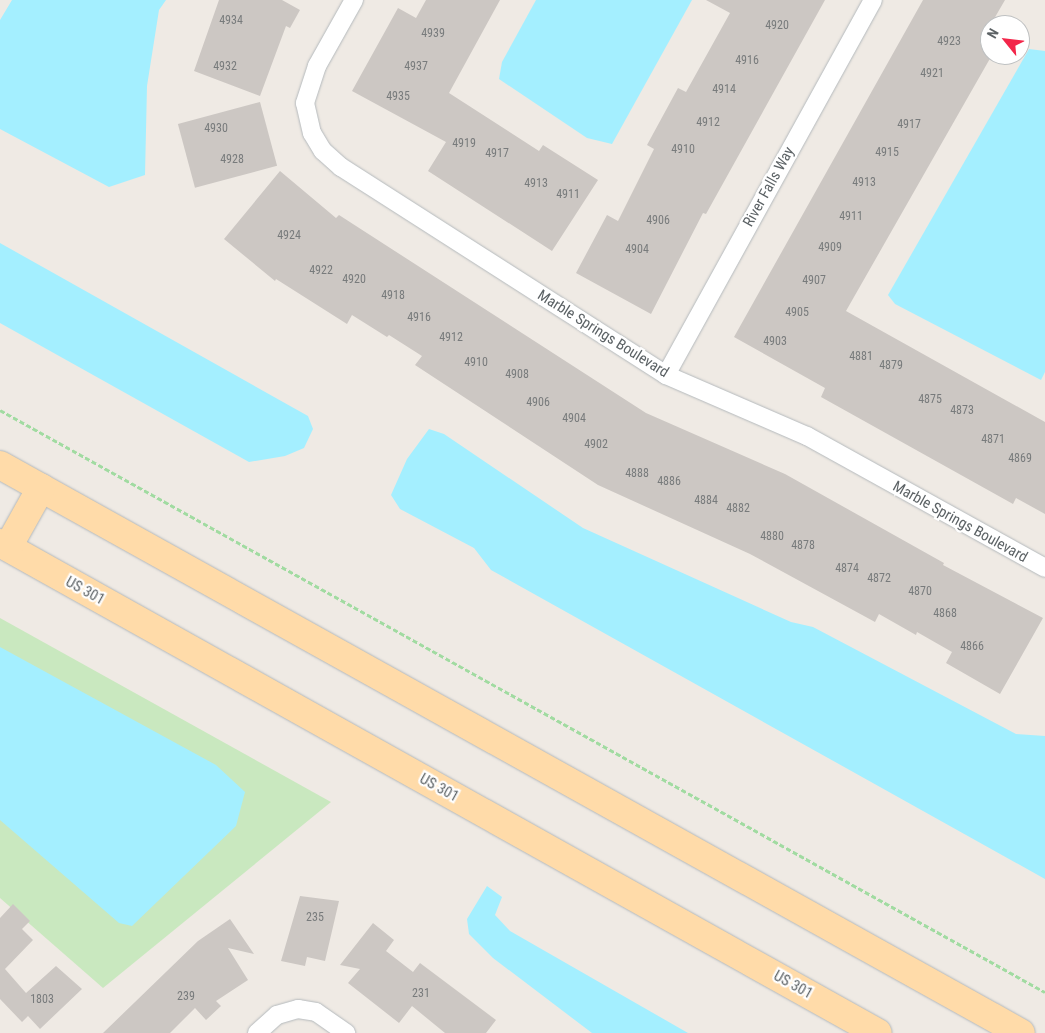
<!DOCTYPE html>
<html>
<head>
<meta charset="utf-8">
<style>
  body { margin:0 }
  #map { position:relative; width:1045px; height:1033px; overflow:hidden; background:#efeae4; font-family:"Roboto Condensed",sans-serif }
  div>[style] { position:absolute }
  .green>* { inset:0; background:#c9e8bf }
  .water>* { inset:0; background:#a4efff }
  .building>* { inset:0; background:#ccc7c3; transform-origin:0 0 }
  .path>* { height:3px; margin-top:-1.5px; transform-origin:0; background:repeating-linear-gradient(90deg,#a1dba1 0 5px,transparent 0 7.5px) }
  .roads { filter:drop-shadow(0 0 1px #b4b9bc) drop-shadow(0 0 1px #b4b9bc) }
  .minor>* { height:18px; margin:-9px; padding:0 9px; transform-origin:9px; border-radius:9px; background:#fff }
  .primary>* { height:28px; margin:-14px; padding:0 14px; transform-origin:14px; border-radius:14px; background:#ffdba9 }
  span { translate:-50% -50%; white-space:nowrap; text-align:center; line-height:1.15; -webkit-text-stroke:4.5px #fff; paint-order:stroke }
  .number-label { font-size:12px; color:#787b7c }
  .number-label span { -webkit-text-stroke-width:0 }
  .street-label { font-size:15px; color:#5c6265 }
  .north { position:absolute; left:980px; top:15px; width:50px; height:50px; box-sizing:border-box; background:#fff; border:1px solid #bec0c1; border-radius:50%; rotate:299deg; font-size:14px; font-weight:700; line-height:20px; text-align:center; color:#5c6265 }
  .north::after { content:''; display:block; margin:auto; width:18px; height:22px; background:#f3264a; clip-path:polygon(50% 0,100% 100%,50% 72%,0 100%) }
</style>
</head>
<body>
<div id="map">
  <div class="green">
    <i style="clip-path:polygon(0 618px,331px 802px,103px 988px,0 898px)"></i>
  </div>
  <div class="water">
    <i style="clip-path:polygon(12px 0,166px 0,159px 10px,147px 86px,145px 175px,109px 187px,0 129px,0 20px)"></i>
    <i style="clip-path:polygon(536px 0,692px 0,612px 144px,587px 138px,499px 79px,502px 62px)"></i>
    <i style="clip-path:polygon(1029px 49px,1045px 51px,1045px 372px,1041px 380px,895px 304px,888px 295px)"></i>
    <i style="clip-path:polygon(0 243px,308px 416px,313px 429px,304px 448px,285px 456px,249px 462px,0 323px)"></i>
    <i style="clip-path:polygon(429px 429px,444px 434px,583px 528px,791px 622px,813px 627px,1016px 734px,1045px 736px,1045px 879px,491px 570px,474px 548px,400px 509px,391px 495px,407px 459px)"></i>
    <i style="clip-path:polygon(0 647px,216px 765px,245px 792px,236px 826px,132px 926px,119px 923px,0 820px)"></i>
    <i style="clip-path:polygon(487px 886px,502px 897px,495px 915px,510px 931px,688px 1033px,592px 1033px,493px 958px,469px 934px,467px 919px)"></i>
  </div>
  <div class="building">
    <i style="clip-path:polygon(219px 0,282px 0,300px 10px,290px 28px,286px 26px,260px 96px,194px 71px)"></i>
    <i style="clip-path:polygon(426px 0,500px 0,449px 93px,539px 151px,543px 145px,598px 180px,552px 251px,428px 171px,446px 142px,352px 91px,398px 8px,416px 18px)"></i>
    <i style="clip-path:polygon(706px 0,825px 0,706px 214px,703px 213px,651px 314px,576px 273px,607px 215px,618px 221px,654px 149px,647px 145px,678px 88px,686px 92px,730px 13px)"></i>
    <i style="clip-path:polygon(923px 0,1005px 0,980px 43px,990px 49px,992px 55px,846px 311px,1045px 422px,1045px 514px,1016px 498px,1013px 504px,821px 397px,825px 388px,734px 337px)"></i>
    <i style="left:260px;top:102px;width:66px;height:85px;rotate:75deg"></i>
    <i style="clip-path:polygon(280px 171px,336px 218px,339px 215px,646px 413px,785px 474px,944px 563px,943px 565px,1043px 618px,1000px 694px,946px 663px,952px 652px,917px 632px,916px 635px,879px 614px,875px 622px,750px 554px,598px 485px,415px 365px,422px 356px,389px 335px,387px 337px,352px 315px,347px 324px,276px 279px,275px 281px,224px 239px)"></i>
    <i style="clip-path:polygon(300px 896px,339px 901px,325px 961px,307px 957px,305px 966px,281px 961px)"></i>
    <i style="clip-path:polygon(13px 904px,30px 921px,22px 929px,33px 940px,5px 969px,26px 993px,56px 966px,82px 989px,40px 1029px,28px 1016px,22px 1022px,0 999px,0 918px)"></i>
    <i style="clip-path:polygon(230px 919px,254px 954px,228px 948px,248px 980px,216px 1001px,221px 1006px,206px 1020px,195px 1008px,170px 1033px,103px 1033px,198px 941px)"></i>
    <i style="clip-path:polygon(373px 923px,394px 940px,386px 951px,413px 972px,420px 963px,496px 1020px,486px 1033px,445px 1033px,412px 1006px,399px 1023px,348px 983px,360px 969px,340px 965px)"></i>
  </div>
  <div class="path">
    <i style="left:0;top:410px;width:1196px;rotate:29.12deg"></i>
  </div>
  <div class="roads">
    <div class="minor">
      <i style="left:354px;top:0;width:76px;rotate:119.3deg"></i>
      <i style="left:317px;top:66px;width:39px;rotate:108deg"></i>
      <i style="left:305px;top:103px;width:31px;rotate:77deg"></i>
      <i style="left:312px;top:133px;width:21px;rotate:59deg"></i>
      <i style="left:323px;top:151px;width:24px;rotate:42deg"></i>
      <i style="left:341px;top:167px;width:386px;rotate:32.6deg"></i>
      <i style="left:666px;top:375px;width:154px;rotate:23.4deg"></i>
      <i style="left:807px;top:436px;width:272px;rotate:29deg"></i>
      <i style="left:666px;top:375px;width:428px;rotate:-61.1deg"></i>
      <i style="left:257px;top:1033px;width:27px;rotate:-42deg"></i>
      <i style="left:277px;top:1015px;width:22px;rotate:-16deg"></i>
      <i style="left:298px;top:1009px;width:18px;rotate:9deg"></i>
      <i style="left:316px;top:1012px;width:37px;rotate:35deg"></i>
    </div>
    <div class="primary">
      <i style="left:0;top:465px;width:1168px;rotate:29.09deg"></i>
      <i style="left:0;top:543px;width:1005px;rotate:29.17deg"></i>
      <i style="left:8px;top:547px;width:68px;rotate:-60.8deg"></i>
    </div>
  </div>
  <div class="number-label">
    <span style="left:231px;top:21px">4934</span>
    <span style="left:777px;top:26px">4920</span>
    <span style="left:433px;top:34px">4939</span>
    <span style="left:949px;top:42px">4923</span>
    <span style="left:747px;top:61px">4916</span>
    <span style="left:225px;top:67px">4932</span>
    <span style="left:416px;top:67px">4937</span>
    <span style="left:932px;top:74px">4921</span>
    <span style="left:724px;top:90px">4914</span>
    <span style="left:398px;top:97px">4935</span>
    <span style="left:708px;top:123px">4912</span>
    <span style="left:909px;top:125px">4917</span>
    <span style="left:216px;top:129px">4930</span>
    <span style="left:464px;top:144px">4919</span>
    <span style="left:683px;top:150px">4910</span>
    <span style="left:887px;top:153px">4915</span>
    <span style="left:497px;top:154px">4917</span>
    <span style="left:232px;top:160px">4928</span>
    <span style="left:864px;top:183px">4913</span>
    <span style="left:536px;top:184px">4913</span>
    <span style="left:568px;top:195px">4911</span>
    <span style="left:851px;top:217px">4911</span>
    <span style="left:658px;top:221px">4906</span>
    <span style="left:289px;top:236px">4924</span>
    <span style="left:830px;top:248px">4909</span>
    <span style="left:637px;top:250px">4904</span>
    <span style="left:321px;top:271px">4922</span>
    <span style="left:354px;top:280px">4920</span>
    <span style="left:814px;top:281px">4907</span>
    <span style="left:393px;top:296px">4918</span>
    <span style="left:797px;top:313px">4905</span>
    <span style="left:419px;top:318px">4916</span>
    <span style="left:451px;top:338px">4912</span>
    <span style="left:775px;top:342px">4903</span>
    <span style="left:861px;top:357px">4881</span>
    <span style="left:476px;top:363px">4910</span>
    <span style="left:891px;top:366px">4879</span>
    <span style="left:517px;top:375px">4908</span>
    <span style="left:930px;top:400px">4875</span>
    <span style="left:538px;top:403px">4906</span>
    <span style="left:962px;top:411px">4873</span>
    <span style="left:574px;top:419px">4904</span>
    <span style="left:993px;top:440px">4871</span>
    <span style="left:596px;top:445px">4902</span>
    <span style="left:1020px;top:459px">4869</span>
    <span style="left:637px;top:474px">4888</span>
    <span style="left:669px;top:482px">4886</span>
    <span style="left:706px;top:501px">4884</span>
    <span style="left:738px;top:509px">4882</span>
    <span style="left:772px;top:537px">4880</span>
    <span style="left:803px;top:546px">4878</span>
    <span style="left:847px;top:569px">4874</span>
    <span style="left:879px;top:579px">4872</span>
    <span style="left:920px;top:592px">4870</span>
    <span style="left:945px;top:614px">4868</span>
    <span style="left:972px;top:647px">4866</span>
    <span style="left:315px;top:918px">235</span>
    <span style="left:421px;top:994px">231</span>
    <span style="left:186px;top:997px">239</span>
    <span style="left:42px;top:1000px">1803</span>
  </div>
  <div class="street-label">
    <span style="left:769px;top:187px;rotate:-61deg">River Falls Way</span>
    <span style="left:603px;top:334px;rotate:32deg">Marble Springs Boulevard</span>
    <span style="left:960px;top:522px;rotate:29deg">Marble Springs Boulevard</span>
    <span style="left:85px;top:591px;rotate:29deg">US 301</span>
    <span style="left:439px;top:788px;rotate:29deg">US 301</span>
    <span style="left:793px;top:985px;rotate:29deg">US 301</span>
  </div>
  <div class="north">N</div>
</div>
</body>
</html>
